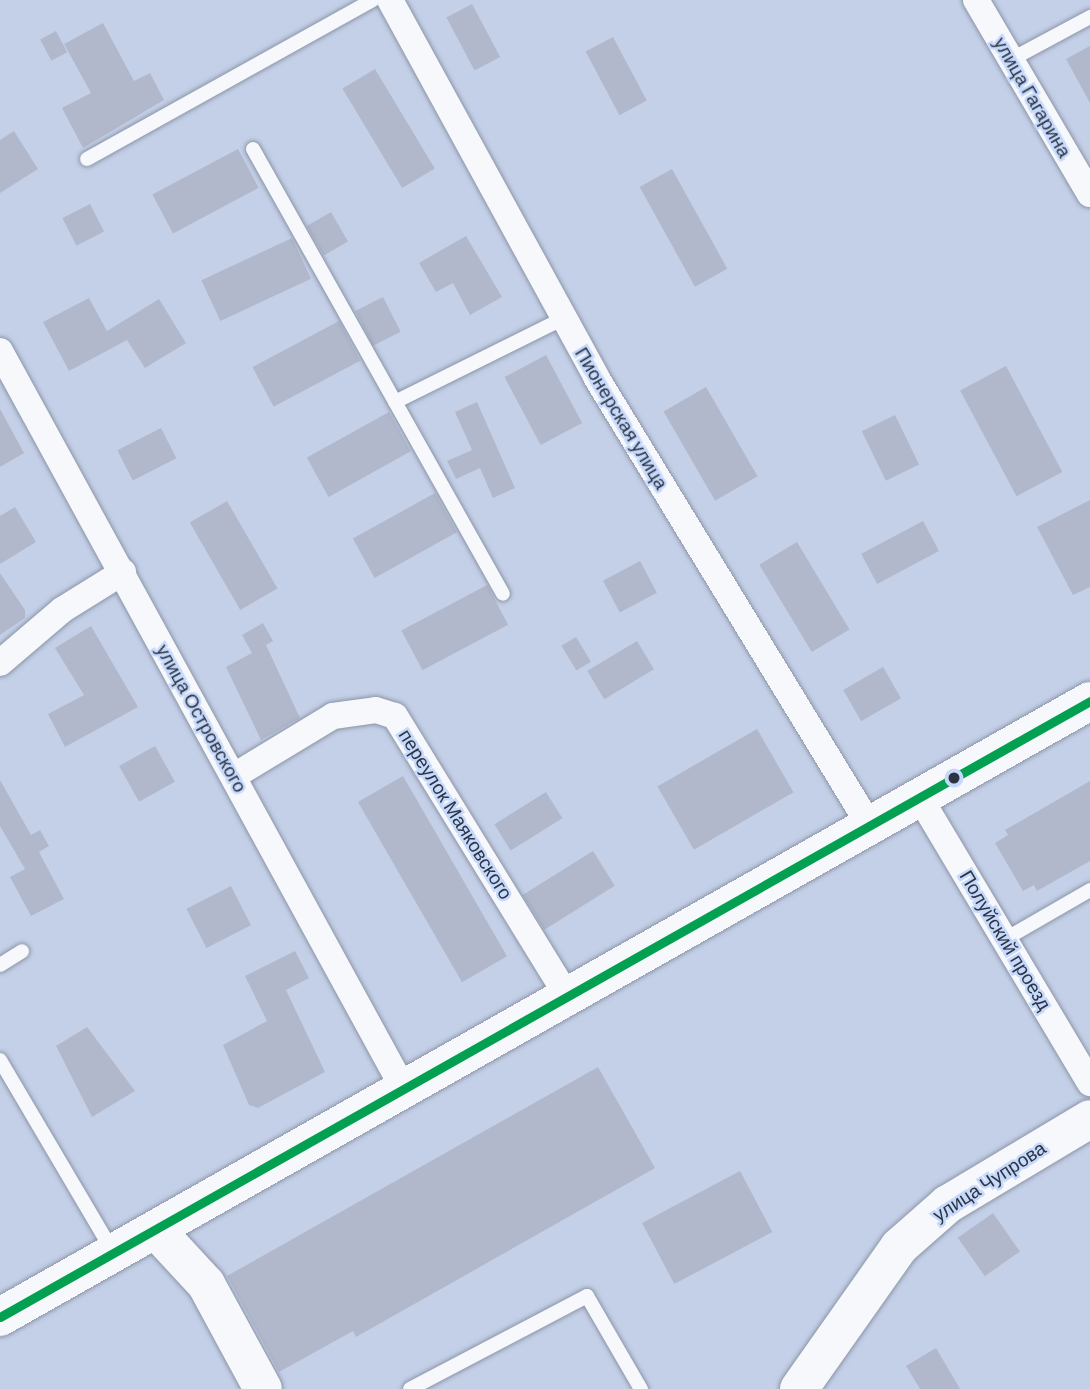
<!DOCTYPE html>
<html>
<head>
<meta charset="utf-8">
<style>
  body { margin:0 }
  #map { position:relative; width:1090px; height:1389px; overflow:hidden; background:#c4d0e8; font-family:Barlow,sans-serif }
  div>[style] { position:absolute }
  .building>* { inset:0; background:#b2b8cb; transform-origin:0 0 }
  .roads { filter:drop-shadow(0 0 2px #8c95a7) drop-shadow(0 0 2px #8c95a7) }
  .lane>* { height:14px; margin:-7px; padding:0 7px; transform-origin:7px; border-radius:7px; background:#f6f8fc }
  .street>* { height:26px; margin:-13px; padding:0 13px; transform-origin:13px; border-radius:13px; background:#f6f8fc }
  .secondary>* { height:38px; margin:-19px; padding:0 19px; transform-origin:19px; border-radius:19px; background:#f6f8fc }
  .bus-1>* { height:9px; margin:-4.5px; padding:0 4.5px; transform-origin:4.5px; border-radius:4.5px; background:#02a050 }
  .dots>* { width:19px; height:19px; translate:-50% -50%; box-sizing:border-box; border:4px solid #c6d9fb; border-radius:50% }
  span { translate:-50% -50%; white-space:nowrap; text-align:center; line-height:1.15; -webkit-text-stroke:5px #c6d9fb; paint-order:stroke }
  .street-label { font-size:19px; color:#2b3444 }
</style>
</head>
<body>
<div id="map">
  <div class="building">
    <i style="left:472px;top:4px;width:60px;height:29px;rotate:62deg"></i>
    <i style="clip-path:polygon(103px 23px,134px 81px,150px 73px,164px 100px,83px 148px,62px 108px,91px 93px,64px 44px)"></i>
    <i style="left:56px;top:31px;width:24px;height:18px;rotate:62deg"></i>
    <i style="left:613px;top:37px;width:72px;height:31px;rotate:62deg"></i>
    <i style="clip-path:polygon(1090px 46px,1090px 103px,1066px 59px)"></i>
    <i style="left:375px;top:69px;width:116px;height:38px;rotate:59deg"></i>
    <i style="clip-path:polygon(14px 131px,38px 169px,0 193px,0 140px)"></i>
    <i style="left:238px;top:149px;width:44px;height:97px;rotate:62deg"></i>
    <i style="left:672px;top:169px;width:114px;height:37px;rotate:61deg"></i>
    <i style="left:90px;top:204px;width:31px;height:31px;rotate:63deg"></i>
    <i style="left:331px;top:212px;width:34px;height:28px;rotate:60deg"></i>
    <i style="clip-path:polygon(466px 236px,502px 297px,470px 315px,453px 283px,436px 292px,419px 263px)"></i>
    <i style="left:292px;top:238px;width:45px;height:100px;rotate:65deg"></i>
    <i style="left:383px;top:297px;width:39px;height:31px;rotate:63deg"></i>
    <i style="clip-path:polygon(89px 298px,107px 331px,159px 299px,186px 343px,145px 368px,127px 340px,69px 371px,43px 322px)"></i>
    <i style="left:339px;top:321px;width:45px;height:98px;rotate:62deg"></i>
    <i style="left:546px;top:355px;width:77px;height:47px;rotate:62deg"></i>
    <i style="left:1006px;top:366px;width:120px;height:52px;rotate:62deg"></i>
    <i style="left:706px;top:387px;width:103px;height:49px;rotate:60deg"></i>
    <i style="clip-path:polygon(477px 402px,515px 488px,493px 498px,480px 468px,456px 479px,447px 461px,472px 450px,455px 412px)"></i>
    <i style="clip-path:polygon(0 409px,24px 453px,0 467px)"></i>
    <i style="left:389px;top:412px;width:45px;height:94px;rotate:61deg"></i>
    <i style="left:895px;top:415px;width:55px;height:37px;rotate:64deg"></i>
    <i style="left:161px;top:428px;width:34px;height:49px;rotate:63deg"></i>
    <i style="left:435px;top:493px;width:45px;height:94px;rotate:61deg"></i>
    <i style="clip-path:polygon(1090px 500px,1090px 587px,1073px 595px,1037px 527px)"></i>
    <i style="left:227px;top:501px;width:101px;height:43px;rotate:60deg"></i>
    <i style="clip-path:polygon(15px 507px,36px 542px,0 564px,0 516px)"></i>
    <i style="left:923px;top:521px;width:34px;height:70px;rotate:62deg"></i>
    <i style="left:797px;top:542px;width:102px;height:44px;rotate:59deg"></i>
    <i style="left:640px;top:561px;width:36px;height:42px;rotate:62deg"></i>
    <i style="clip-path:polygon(0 573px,25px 610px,25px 618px,0 635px)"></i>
    <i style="left:487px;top:585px;width:45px;height:97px;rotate:62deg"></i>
    <i style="clip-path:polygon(263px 623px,273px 641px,266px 645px,300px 718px,261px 740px,226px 667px,252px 653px,242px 635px)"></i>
    <i style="clip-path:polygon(91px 626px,138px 707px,65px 747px,48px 714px,84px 695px,55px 648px)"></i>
    <i style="left:576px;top:637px;width:29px;height:17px;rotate:59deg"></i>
    <i style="left:637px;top:641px;width:33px;height:58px;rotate:59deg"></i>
    <i style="left:883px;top:667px;width:36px;height:46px;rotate:60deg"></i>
    <i style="left:757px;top:729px;width:73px;height:115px;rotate:60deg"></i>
    <i style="left:155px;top:746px;width:41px;height:41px;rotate:61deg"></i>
    <i style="left:403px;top:776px;width:208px;height:52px;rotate:60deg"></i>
    <i style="clip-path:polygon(0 780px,31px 835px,40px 830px,49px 846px,39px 852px,64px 899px,31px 916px,10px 877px,25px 869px,0 826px)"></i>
    <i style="clip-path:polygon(1090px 781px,1090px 861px,1037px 891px,1034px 885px,1023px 891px,995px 843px,1008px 835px,1005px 830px)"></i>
    <i style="left:546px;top:792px;width:31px;height:61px;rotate:58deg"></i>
    <i style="left:593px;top:851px;width:41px;height:83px;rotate:58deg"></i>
    <i style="left:231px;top:886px;width:44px;height:50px;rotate:63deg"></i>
    <i style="clip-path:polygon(295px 951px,309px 978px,286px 990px,325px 1072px,258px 1108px,249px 1105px,223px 1045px,267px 1021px,245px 976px)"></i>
    <i style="clip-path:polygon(87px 1027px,135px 1091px,92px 1117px,56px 1046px)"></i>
    <i style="clip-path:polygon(598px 1067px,655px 1168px,356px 1337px,353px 1331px,279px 1372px,227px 1276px)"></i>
    <i style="left:740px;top:1171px;width:69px;height:111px;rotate:62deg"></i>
    <i style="left:993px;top:1213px;width:47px;height:43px;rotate:55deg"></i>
    <i style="clip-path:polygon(936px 1348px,960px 1389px,920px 1389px,906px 1366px)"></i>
  </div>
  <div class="roads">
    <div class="lane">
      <i style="left:1012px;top:59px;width:89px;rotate:-28.3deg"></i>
      <i style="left:253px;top:149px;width:510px;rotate:60.67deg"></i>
      <i style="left:87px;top:159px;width:327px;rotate:-29.1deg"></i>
      <i style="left:395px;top:402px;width:186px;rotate:-26.4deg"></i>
      <i style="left:1007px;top:938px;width:96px;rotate:-30deg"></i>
      <i style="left:0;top:965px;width:26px;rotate:-32deg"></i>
      <i style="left:0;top:1060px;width:223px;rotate:59.5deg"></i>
      <i style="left:410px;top:1389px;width:200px;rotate:-27.7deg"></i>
      <i style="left:587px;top:1296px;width:108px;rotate:59.9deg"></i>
    </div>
    <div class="street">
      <i style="left:390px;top:0;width:430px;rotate:61.3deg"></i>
      <i style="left:596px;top:377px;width:526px;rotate:58.61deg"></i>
      <i style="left:976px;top:0;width:225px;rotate:59.6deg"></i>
      <i style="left:0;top:351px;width:838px;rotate:61.32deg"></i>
      <i style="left:0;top:663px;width:82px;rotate:-40.5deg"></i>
      <i style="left:62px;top:610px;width:72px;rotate:-31.9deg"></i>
      <i style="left:234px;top:776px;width:116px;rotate:-31.2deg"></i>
      <i style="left:333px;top:716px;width:43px;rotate:-7.9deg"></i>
      <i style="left:376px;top:710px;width:20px;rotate:18deg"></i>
      <i style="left:395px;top:716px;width:326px;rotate:58.4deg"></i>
      <i style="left:920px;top:798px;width:332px;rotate:59.2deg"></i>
    </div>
    <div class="secondary">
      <i style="left:156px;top:1230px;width:74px;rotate:47.2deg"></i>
      <i style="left:206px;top:1284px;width:119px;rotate:61.5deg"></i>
      <i style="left:0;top:1317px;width:1252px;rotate:-29.47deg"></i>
      <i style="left:799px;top:1389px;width:174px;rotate:-54.8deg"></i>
      <i style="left:899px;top:1247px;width:65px;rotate:-41.3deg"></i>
      <i style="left:948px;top:1204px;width:165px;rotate:-30.9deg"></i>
    </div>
  </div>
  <div class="bus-1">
    <i style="left:0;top:1317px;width:1252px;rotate:-29.47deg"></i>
  </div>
  <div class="dots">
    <i style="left:954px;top:778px;background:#2b3444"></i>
  </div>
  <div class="street-label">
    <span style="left:1033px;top:97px;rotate:60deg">улица Гагарина</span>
    <span style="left:622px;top:418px;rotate:59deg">Пионерская улица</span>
    <span style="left:202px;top:718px;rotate:61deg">улица Островского</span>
    <span style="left:456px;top:814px;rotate:58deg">переулок Маяковского</span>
    <span style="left:1006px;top:940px;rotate:59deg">Полуйский проезд</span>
    <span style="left:989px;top:1181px;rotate:-33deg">улица Чупрова</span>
  </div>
</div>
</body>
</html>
